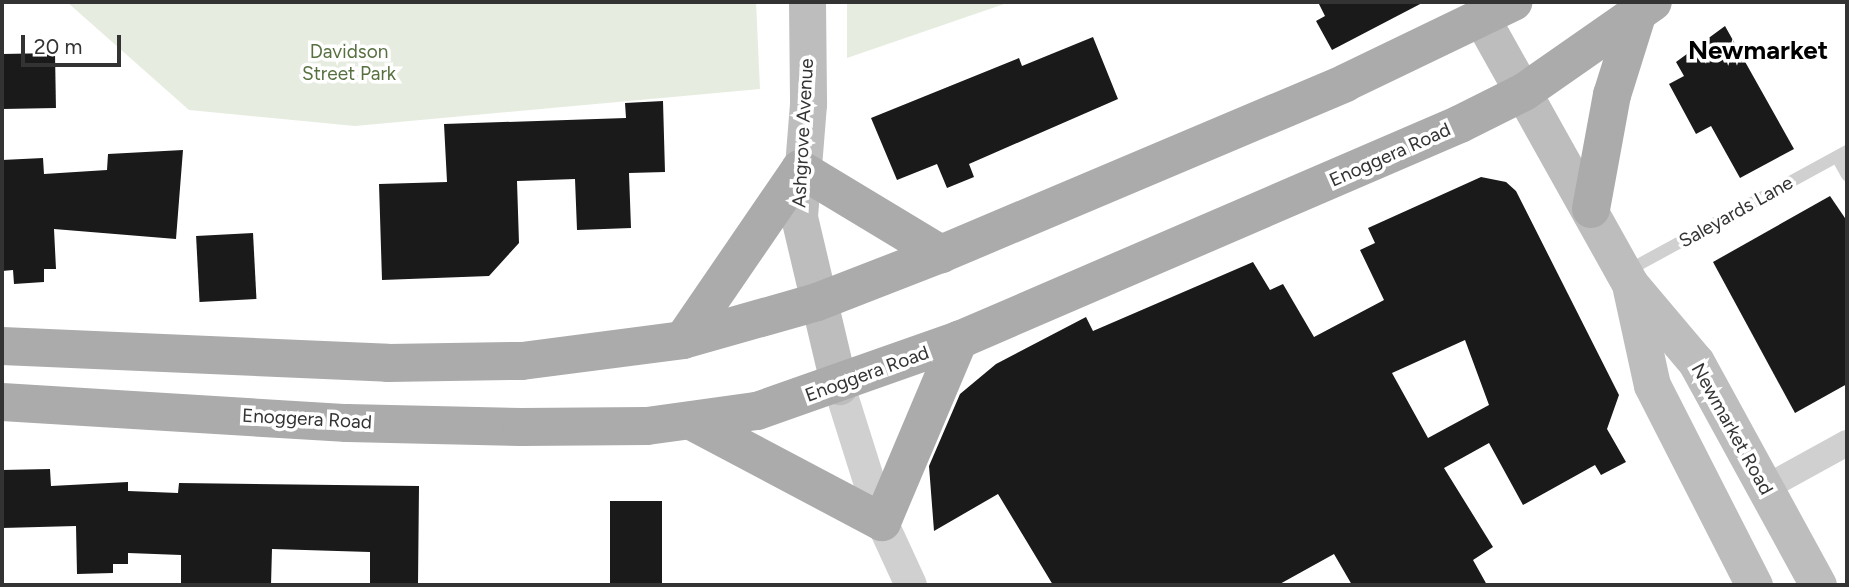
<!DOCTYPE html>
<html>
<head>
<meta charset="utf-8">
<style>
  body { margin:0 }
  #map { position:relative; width:1849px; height:587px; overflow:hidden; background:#fff; font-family:Figtree,sans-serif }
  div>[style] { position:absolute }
  .green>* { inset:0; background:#e6ecdf }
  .building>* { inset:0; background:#1a1a1a; transform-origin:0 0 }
  .service>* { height:12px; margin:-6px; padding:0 6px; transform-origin:6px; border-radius:6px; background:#d0d0d0 }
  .minor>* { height:26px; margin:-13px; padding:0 13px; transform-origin:13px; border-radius:13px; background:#d0d0d0 }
  .tertiary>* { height:32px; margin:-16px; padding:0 16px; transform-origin:16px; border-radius:16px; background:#d0d0d0 }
  .secondary>* { height:37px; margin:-18.5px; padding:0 18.5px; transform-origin:18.5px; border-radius:18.5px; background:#bdbdbd }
  .primary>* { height:38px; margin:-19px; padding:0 19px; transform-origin:19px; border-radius:19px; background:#ababab }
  span { translate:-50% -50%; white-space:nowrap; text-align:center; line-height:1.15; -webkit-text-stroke:7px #fff; paint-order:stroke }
  .park-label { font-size:19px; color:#56703f }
  .street-label { font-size:19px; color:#333 }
  .district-label { font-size:26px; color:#000; font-weight:700 }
  .frame { position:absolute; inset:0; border:4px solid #333; pointer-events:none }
  .scale { position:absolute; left:21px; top:35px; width:100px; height:32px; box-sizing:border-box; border:4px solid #333; border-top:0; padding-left:9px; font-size:21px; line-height:24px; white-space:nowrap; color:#333; -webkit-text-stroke:5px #fff; paint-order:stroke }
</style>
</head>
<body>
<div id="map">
  <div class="green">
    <i style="clip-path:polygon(67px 2px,756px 2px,760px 89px,355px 126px,189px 110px)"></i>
    <i style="clip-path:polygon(847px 2px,1010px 2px,847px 58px)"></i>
  </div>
  <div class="building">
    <i style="clip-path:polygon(1318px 2px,1424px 2px,1332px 50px,1316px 21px,1325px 16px)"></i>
    <i style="clip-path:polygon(1725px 26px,1794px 149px,1740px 178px,1711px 126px,1696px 134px,1669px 84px,1684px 76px,1676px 62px)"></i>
    <i style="clip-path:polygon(1093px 37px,1118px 99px,969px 164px,974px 177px,947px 188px,937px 164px,897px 180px,871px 118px,1019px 58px,1022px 66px)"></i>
    <i style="left:55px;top:53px;width:55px;height:53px;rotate:89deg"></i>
    <i style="clip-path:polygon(663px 101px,665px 172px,629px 173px,631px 228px,577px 230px,575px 179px,517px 181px,519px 243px,489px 276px,382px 280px,379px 184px,447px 182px,444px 124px,626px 118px,625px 103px)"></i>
    <i style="clip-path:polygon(183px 150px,176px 239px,54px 229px,56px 269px,44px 269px,44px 282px,14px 284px,13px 270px,2px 271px,2px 160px,43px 158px,44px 174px,107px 170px,108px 154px)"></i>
    <i style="clip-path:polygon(evenodd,1481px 177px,1506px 182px,1516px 191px,1619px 395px,1607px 429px,1626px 462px,1601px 475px,1595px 465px,1523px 505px,1489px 443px,1444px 468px,1493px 547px,1473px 560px,1487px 585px,1352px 585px,1334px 554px,1278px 585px,1053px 585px,998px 494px,934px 531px,929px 466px,960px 394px,996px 364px,1086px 317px,1093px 331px,1253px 262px,1270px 290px,1283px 284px,1314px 337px,1384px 300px,1360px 250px,1375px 243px,1368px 228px,1481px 177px,1465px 340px,1489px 405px,1428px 438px,1392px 373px,1465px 340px)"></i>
    <i style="clip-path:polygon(1830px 196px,1847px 221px,1847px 384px,1795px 413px,1713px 262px)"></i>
    <i style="left:253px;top:233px;width:66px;height:57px;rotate:87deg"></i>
    <i style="clip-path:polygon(50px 469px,51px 486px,128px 482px,128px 491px,178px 493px,179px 483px,419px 486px,418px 585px,370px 585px,370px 552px,272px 549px,271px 585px,181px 585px,181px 555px,128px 553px,128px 564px,113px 564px,113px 573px,77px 574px,76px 526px,2px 528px,2px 470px)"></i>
    <i style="left:610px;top:501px;width:52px;height:84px"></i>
  </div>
  <div class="service">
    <i style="left:1837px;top:157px;width:21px;rotate:61deg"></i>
    <i style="left:1627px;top:271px;width:251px;rotate:-28.6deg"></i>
  </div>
  <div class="minor">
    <i style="left:1765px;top:488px;width:94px;rotate:-28.8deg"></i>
  </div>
  <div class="tertiary">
    <i style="left:839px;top:386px;width:143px;rotate:72.5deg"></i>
    <i style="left:882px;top:522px;width:69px;rotate:65.3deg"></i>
  </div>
  <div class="secondary">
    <i style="left:807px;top:2px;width:102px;rotate:89.4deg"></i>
    <i style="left:808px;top:104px;width:113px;rotate:94.6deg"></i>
    <i style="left:799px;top:217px;width:174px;rotate:76.7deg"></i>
    <i style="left:1482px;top:19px;width:304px;rotate:60.8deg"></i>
    <i style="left:1630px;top:284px;width:102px;rotate:49.8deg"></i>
    <i style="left:1696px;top:362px;width:254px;rotate:61.3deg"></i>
    <i style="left:1631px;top:289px;width:98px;rotate:77.7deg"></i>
    <i style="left:1652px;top:385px;width:225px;rotate:63deg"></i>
  </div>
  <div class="primary">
    <i style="left:1591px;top:209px;width:116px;rotate:-79.6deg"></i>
    <i style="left:1612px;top:95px;width:87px;rotate:-72.6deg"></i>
    <i style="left:683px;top:340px;width:207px;rotate:-55.6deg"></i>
    <i style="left:800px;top:169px;width:165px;rotate:31.1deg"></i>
    <i style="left:2px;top:346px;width:386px;rotate:2.5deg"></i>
    <i style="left:388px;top:363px;width:134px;rotate:-0.9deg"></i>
    <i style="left:522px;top:361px;width:162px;rotate:-7.4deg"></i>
    <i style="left:683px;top:340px;width:139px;rotate:-15.8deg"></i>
    <i style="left:817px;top:302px;width:133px;rotate:-21.2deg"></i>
    <i style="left:941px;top:254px;width:439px;rotate:-22.9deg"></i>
    <i style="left:1345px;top:83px;width:187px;rotate:-25.7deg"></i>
    <i style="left:2px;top:402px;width:346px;rotate:3.5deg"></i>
    <i style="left:347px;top:423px;width:174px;rotate:1.3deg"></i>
    <i style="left:521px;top:427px;width:126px;rotate:-0.5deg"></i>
    <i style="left:647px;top:426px;width:111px;rotate:-7.8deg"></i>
    <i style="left:757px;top:411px;width:214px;rotate:-19.4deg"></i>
    <i style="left:959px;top:340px;width:546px;rotate:-23.32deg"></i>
    <i style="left:1460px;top:124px;width:72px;rotate:-26.6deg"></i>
    <i style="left:1524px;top:92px;width:157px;rotate:-34.9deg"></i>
    <i style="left:693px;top:422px;width:214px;rotate:27.9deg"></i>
    <i style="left:882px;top:522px;width:198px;rotate:-67.1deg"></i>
  </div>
  <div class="park-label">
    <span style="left:349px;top:63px">Davidson<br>Street Park</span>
  </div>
  <div class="street-label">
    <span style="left:803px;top:133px;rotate:-87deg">Ashgrove Avenue</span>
    <span style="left:1390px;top:155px;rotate:-24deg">Enoggera Road</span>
    <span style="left:1736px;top:212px;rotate:-29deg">Saleyards Lane</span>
    <span style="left:867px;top:374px;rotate:-20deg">Enoggera Road</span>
    <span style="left:307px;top:419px;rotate:3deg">Enoggera Road</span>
    <span style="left:1732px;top:429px;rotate:61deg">Newmarket Road</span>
  </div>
  <div class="district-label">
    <span style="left:1758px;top:51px">Newmarket</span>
  </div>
  <div class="frame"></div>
  <div class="scale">20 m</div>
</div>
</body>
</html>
